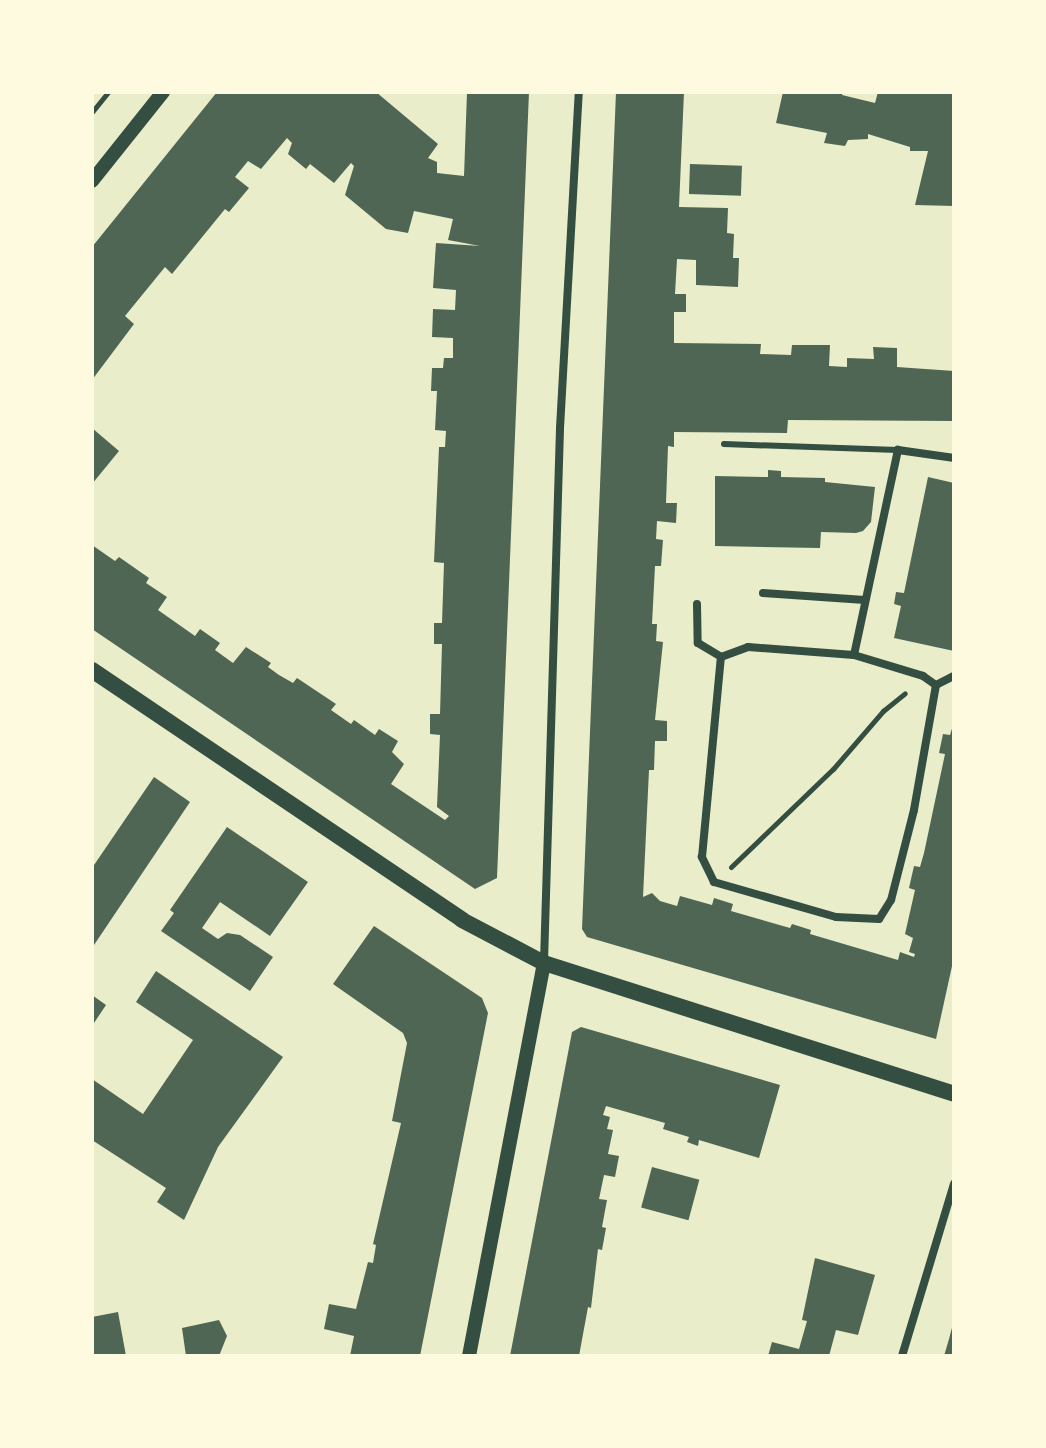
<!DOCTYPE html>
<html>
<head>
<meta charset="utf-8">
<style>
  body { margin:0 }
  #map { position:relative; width:1046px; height:1448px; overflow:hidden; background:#e9edc9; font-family:Rubik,sans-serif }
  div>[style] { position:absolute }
  .building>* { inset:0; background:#4f6655; transform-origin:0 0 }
  .path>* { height:5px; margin:-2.5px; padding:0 2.5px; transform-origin:2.5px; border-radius:2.5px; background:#344e41 }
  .service>* { height:6px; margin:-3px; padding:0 3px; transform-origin:3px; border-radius:3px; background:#344e41 }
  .minor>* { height:8px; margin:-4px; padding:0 4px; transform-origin:4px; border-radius:4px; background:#344e41 }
  .tertiary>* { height:14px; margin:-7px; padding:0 7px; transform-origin:7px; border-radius:7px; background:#344e41 }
  .secondary>* { height:16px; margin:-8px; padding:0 8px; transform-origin:8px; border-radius:8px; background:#344e41 }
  span { translate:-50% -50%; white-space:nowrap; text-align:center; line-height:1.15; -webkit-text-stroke:6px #fefae0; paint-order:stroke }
  .frame { position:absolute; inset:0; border:94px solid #fefae0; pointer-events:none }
</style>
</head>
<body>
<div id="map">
  <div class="building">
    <i style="clip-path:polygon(217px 92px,376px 92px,438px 144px,428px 158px,437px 162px,437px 173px,464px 176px,467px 92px,529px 92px,497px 878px,475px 889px,92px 629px,92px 545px,115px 561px,119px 557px,149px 578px,146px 583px,167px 597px,158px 610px,195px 636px,200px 629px,220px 643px,215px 650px,233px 663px,246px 647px,271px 663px,268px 667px,279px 675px,293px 683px,297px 678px,336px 704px,331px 710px,351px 724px,354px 720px,375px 735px,379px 729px,398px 741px,392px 752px,404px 764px,391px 784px,445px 820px,449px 816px,437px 807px,440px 735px,430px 734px,430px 714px,440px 714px,442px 644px,434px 644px,434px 623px,442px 623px,444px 563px,434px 562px,439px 447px,445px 447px,446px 431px,435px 430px,437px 391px,431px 391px,432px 368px,443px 368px,444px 358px,453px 358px,453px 338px,432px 337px,433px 309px,455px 310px,456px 290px,433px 288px,436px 243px,480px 246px,448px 240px,453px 219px,414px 211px,408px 233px,386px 229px,345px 195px,354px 166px,351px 163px,334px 183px,310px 164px,306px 169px,288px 154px,292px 143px,287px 138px,261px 169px,248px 161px,235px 177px,249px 188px,229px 212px,225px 209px,172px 274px,165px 267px,125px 316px,134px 324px,92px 380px,92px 247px)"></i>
    <i style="clip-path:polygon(616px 92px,684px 92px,679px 207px,728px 208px,727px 233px,734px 234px,733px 258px,739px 258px,738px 287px,696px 285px,696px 260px,677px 259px,675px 294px,686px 294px,686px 312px,674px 312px,674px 343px,761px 344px,760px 354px,791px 355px,792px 345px,830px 345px,829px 366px,847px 367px,847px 358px,874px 359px,873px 347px,897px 348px,897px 367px,954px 371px,954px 421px,788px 420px,787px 433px,674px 432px,674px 447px,668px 446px,666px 503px,677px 503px,676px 523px,657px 521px,656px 539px,663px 540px,661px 566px,655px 566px,652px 624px,657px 624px,656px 641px,663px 642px,655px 720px,667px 721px,667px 741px,655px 741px,654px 770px,649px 770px,643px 897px,652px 893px,660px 901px,677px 906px,680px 896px,712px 905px,714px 898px,733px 904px,731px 911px,790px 928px,792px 924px,811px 930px,810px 934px,898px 960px,900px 952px,914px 957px,915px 954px,909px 952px,913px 938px,905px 934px,915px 890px,909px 888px,914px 866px,920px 867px,924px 853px,945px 754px,939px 753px,943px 734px,950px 735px,954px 722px,954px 957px,936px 1039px,587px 937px,582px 929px)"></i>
    <i style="clip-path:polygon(783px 92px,843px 92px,842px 95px,875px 103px,878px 92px,954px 92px,954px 206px,915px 205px,928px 151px,910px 151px,910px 147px,868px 134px,868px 139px,848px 140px,845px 146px,824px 143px,827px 133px,776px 123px)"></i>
    <i style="left:690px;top:164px;width:52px;height:30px;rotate:2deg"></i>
    <i style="clip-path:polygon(92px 428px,119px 451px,92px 484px)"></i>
    <i style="clip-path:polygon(768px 470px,781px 471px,781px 477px,825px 478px,825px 482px,875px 487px,871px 522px,863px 531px,856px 533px,821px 532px,820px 548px,715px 546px,715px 476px,768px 477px)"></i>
    <i style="clip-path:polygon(928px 477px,954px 483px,954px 651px,894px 638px,901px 606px,894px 604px,896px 592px,904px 593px)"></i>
    <i style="clip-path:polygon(154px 777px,190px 802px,92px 948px,92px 868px)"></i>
    <i style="clip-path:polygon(227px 827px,308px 882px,270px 936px,220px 902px,202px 928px,218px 939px,227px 933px,240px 935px,273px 957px,250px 991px,161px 931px,174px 913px,170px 910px)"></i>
    <i style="clip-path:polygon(374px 926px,482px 998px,488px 1013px,420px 1356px,350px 1356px,354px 1336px,324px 1329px,329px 1304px,356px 1309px,368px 1262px,373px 1263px,376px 1245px,373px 1244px,401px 1123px,392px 1121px,407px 1043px,403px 1033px,333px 984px)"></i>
    <i style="clip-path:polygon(156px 971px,283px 1057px,218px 1147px,184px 1220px,157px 1202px,166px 1188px,92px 1140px,92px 1079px,143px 1114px,193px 1040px,136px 1002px)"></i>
    <i style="clip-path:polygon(92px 995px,106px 1005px,92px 1026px)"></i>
    <i style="clip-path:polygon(581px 1027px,780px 1085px,759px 1158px,699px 1140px,698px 1146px,687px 1142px,689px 1137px,663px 1129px,665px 1123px,606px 1106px,603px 1115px,610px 1117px,607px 1129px,613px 1130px,608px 1154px,619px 1156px,615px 1177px,604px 1175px,599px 1199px,607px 1200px,602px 1227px,606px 1228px,602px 1250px,598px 1249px,591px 1308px,588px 1307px,579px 1356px,510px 1356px,572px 1032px)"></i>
    <i style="left:652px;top:1167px;width:49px;height:42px;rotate:15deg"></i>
    <i style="clip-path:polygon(815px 1258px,875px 1275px,858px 1335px,836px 1330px,829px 1356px,768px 1356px,772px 1342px,799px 1349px,807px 1321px,802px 1320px)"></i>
    <i style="clip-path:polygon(118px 1312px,126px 1356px,92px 1356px,92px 1317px)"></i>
    <i style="clip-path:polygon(219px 1320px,227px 1336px,219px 1356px,186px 1356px,182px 1328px)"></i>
    <i style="clip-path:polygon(953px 1324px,954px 1356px,944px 1356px,949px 1339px)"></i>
  </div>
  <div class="path">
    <i style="left:92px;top:112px;width:26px;rotate:-51deg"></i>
    <i style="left:731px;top:867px;width:141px;rotate:-43.9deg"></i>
    <i style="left:833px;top:769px;width:77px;rotate:-49.2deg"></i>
    <i style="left:883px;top:711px;width:28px;rotate:-39deg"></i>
  </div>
  <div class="service">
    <i style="left:724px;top:444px;width:174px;rotate:2deg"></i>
  </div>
  <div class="minor">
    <i style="left:763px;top:593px;width:102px;rotate:3.9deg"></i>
    <i style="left:697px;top:604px;width:39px;rotate:89deg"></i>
    <i style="left:698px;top:643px;width:27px;rotate:31deg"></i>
    <i style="left:748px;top:647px;width:106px;rotate:4.3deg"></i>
    <i style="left:854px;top:655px;width:72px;rotate:16.9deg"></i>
    <i style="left:923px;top:676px;width:16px;rotate:35deg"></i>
    <i style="left:936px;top:685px;width:127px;rotate:100deg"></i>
    <i style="left:914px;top:810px;width:93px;rotate:104.3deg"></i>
    <i style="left:891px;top:900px;width:22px;rotate:122deg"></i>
    <i style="left:879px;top:919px;width:43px;rotate:-177.3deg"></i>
    <i style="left:836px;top:917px;width:127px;rotate:-164deg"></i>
    <i style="left:714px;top:882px;width:28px;rotate:-116deg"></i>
    <i style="left:702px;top:857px;width:201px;rotate:-84.6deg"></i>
    <i style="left:721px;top:657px;width:29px;rotate:-20deg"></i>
    <i style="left:854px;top:655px;width:210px;rotate:-77.9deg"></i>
    <i style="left:898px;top:450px;width:57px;rotate:8.1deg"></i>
    <i style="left:936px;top:685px;width:20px;rotate:-27deg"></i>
    <i style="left:544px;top:962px;width:534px;rotate:-88.28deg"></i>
    <i style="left:560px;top:428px;width:337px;rotate:-86.8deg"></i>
    <i style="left:902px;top:1356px;width:180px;rotate:-73.2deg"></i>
  </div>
  <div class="tertiary">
    <i style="left:92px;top:181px;width:114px;rotate:-51.4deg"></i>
    <i style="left:469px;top:1356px;width:400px;rotate:-79.2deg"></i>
  </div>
  <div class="secondary">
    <i style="left:92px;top:670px;width:447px;rotate:34deg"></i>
    <i style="left:462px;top:920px;width:93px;rotate:27.7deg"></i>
    <i style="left:544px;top:963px;width:430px;rotate:17.7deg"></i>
  </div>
  <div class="frame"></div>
</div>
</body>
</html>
